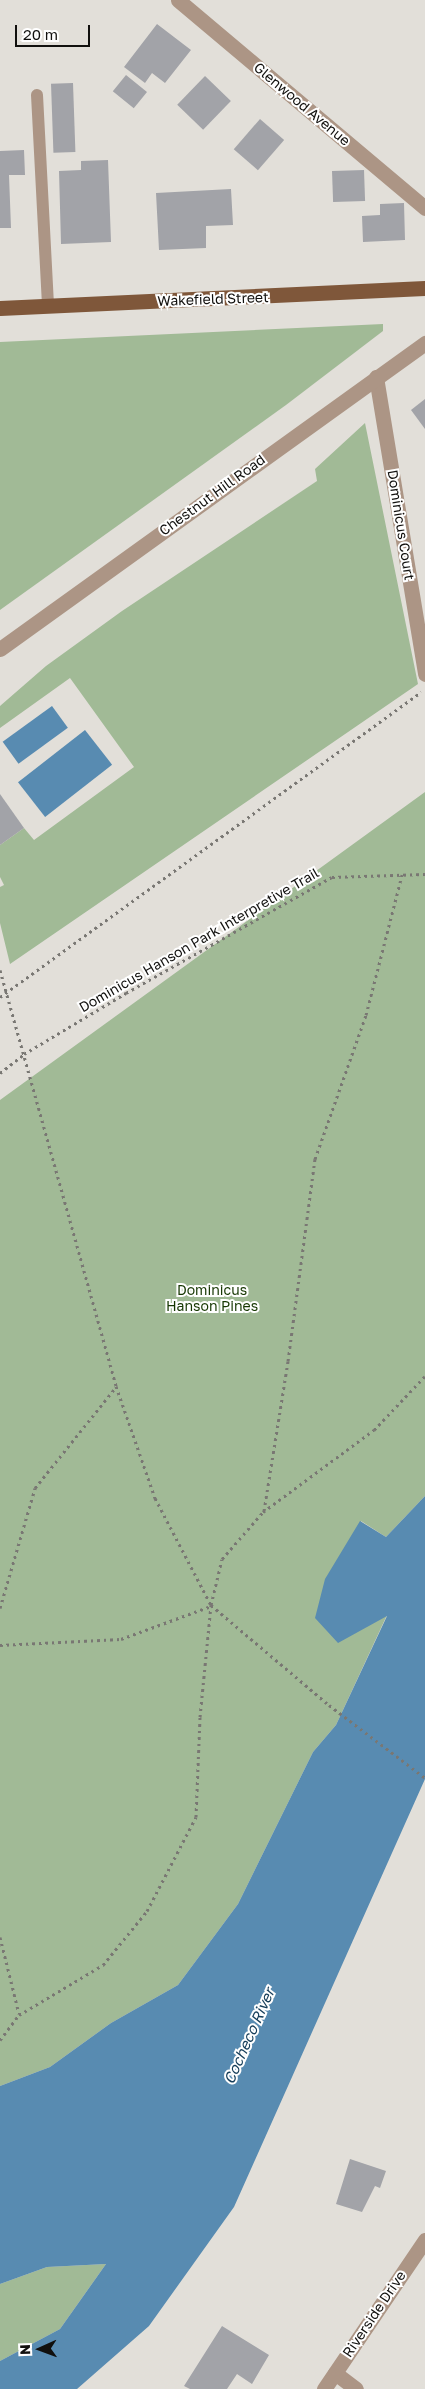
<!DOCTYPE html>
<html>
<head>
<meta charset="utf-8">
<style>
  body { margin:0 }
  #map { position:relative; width:425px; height:2389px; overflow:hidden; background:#e2dfd9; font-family:"Golos Text",sans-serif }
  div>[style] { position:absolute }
  .green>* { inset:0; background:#a1ba96 }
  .water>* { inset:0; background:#588bb1; transform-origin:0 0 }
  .building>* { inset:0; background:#a2a3a8; transform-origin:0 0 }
  .path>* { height:3px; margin-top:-1.5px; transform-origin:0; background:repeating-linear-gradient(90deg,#797773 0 2.5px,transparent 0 6.5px) }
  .service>* { height:12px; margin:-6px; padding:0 6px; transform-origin:6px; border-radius:6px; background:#ac9585 }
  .minor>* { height:15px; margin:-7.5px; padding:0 7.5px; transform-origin:7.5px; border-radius:7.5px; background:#ac9585 }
  .primary>* { height:15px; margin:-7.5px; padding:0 7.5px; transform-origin:7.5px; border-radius:7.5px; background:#7f573a }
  span { translate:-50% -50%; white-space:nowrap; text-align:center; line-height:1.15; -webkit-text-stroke:4px #fff; paint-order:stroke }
  .street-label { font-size:14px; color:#11100e }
  .park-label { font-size:14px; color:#163702 }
  .water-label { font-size:15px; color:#153d59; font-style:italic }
  .north { position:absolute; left:15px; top:2324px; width:50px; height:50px; -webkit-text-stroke:4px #fff; paint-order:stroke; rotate:268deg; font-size:14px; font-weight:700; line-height:20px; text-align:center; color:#11100e }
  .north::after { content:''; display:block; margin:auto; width:18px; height:22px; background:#11100e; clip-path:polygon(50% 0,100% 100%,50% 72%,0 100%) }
  .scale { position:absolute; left:15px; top:25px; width:75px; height:22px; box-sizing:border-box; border:2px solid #11100e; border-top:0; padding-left:6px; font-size:15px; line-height:18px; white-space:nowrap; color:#11100e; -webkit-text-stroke:4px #fff; paint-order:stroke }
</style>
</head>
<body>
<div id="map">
  <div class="green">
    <i style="clip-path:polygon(383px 324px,383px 331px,286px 405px,0 610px,0 342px)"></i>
    <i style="clip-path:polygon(365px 423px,418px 684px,10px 964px,0 923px,0 887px,4px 885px,0 877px,0 845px,24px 828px,34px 840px,134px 767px,70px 678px,0 728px,0 706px,46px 666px,122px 611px,317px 481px,315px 469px)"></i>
    <i style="clip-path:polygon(425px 792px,425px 1496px,386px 1537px,361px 1521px,387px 1615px,336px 1725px,313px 1752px,238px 1904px,178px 1985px,111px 2023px,50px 2067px,0 2086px,0 1100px)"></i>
    <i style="clip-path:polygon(106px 2264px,60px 2329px,0 2361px,0 2284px,47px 2267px)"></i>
  </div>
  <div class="water">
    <i style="left:52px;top:706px;width:27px;height:61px;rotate:54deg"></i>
    <i style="left:85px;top:730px;width:44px;height:85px;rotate:52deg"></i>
    <i style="clip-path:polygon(425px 1496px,425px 1779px,234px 2207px,149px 2326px,77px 2389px,0 2389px,0 2361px,60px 2329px,106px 2264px,47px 2267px,0 2284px,0 2086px,50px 2067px,111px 2023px,178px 1985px,238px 1904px,313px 1752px,336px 1725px,387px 1616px,338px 1643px,315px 1618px,325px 1579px,360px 1521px,386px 1537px)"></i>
  </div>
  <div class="building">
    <i style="clip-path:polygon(157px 24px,191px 50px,165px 83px,152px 73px,145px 83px,124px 67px)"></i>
    <i style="left:126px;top:75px;width:27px;height:21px;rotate:39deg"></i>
    <i style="left:205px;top:76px;width:36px;height:40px;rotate:44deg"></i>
    <i style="left:73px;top:83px;width:69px;height:22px;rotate:88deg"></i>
    <i style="left:260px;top:119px;width:32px;height:40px;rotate:41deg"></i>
    <i style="clip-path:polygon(24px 150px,25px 175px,9px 175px,11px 228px,0 228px,0 151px)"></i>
    <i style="clip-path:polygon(108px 160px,111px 242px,61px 244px,59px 171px,81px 170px,81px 161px)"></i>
    <i style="left:364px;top:170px;width:31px;height:32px;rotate:88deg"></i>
    <i style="clip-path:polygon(231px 189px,233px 225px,206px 226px,206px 248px,159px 250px,156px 193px)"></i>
    <i style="clip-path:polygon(404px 203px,405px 240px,363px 242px,362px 216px,380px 215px,380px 204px)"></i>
    <i style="clip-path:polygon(425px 399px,425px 429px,411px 410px)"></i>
    <i style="clip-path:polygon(0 794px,24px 828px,0 845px)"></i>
    <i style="clip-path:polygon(350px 2159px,386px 2171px,380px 2188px,375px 2186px,362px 2212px,336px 2204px)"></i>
    <i style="clip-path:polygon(222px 2326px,269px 2355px,252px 2384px,237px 2374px,227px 2389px,190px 2389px,184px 2386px)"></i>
  </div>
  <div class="path">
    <i style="left:0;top:970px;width:432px;rotate:74.4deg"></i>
    <i style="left:116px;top:1386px;width:119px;rotate:70.8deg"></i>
    <i style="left:155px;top:1498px;width:121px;rotate:62.4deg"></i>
    <i style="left:211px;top:1605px;width:155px;rotate:40.3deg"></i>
    <i style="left:329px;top:1705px;width:121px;rotate:37.2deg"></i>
    <i style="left:0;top:997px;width:520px;rotate:-35.92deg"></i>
    <i style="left:0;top:1073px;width:31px;rotate:-38deg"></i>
    <i style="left:24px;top:1054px;width:119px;rotate:-30.9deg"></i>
    <i style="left:126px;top:993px;width:236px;rotate:-29.4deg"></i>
    <i style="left:332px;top:877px;width:93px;rotate:-1.8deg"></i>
    <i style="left:264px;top:1511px;width:152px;rotate:-80.9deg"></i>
    <i style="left:288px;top:1361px;width:204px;rotate:-82.4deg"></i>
    <i style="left:315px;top:1159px;width:153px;rotate:-70.5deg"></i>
    <i style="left:366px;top:1015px;width:145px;rotate:-75.6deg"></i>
    <i style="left:0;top:1608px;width:125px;rotate:-73.7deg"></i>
    <i style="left:35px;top:1488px;width:129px;rotate:-51.3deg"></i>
    <i style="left:0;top:1645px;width:121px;rotate:-2.8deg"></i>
    <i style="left:121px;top:1639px;width:96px;rotate:-20.1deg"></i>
    <i style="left:0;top:1937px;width:79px;rotate:76.1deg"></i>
    <i style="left:0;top:2040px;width:31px;rotate:-53deg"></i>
    <i style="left:19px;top:2015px;width:98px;rotate:-30.8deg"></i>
    <i style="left:103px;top:1965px;width:70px;rotate:-50.8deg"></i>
    <i style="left:147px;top:1911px;width:106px;rotate:-62.5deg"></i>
    <i style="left:196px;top:1817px;width:100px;rotate:-87.7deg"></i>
    <i style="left:200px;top:1717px;width:113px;rotate:-84.4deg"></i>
    <i style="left:211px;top:1605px;width:47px;rotate:-76.6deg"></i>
    <i style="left:222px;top:1559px;width:62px;rotate:-48.9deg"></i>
    <i style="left:263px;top:1512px;width:138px;rotate:-36.5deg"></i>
    <i style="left:374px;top:1430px;width:74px;rotate:-46.6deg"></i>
  </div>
  <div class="service">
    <i style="left:37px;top:95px;width:211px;rotate:87deg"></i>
  </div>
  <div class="minor">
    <i style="left:178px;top:0;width:323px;rotate:40.1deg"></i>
    <i style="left:376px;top:377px;width:301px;rotate:80.6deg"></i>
    <i style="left:0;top:649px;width:524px;rotate:-35.75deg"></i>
    <i style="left:335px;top:2373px;width:26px;rotate:37deg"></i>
    <i style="left:324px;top:2389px;width:180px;rotate:-55.9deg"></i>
  </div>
  <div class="primary">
    <i style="left:0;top:308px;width:425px;rotate:-2.7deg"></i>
  </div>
  <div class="street-label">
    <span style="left:302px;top:104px;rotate:40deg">Glenwood Avenue</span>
    <span style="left:213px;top:299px;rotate:-2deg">Wakefield Street</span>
    <span style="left:212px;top:495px;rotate:-36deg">Chestnut Hill Road</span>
    <span style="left:401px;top:525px;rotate:81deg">Dominicus Court</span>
    <span style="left:199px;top:940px;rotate:-30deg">Dominicus Hanson Park Interpretive Trail</span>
    <span style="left:374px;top:2314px;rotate:-56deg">Riverside Drive</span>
  </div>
  <div class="park-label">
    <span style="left:212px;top:1298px">Dominicus<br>Hanson Pines</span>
  </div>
  <div class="water-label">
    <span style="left:249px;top:2036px;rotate:-66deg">Cocheco River</span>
  </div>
  <div class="north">N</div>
  <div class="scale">20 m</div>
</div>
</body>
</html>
